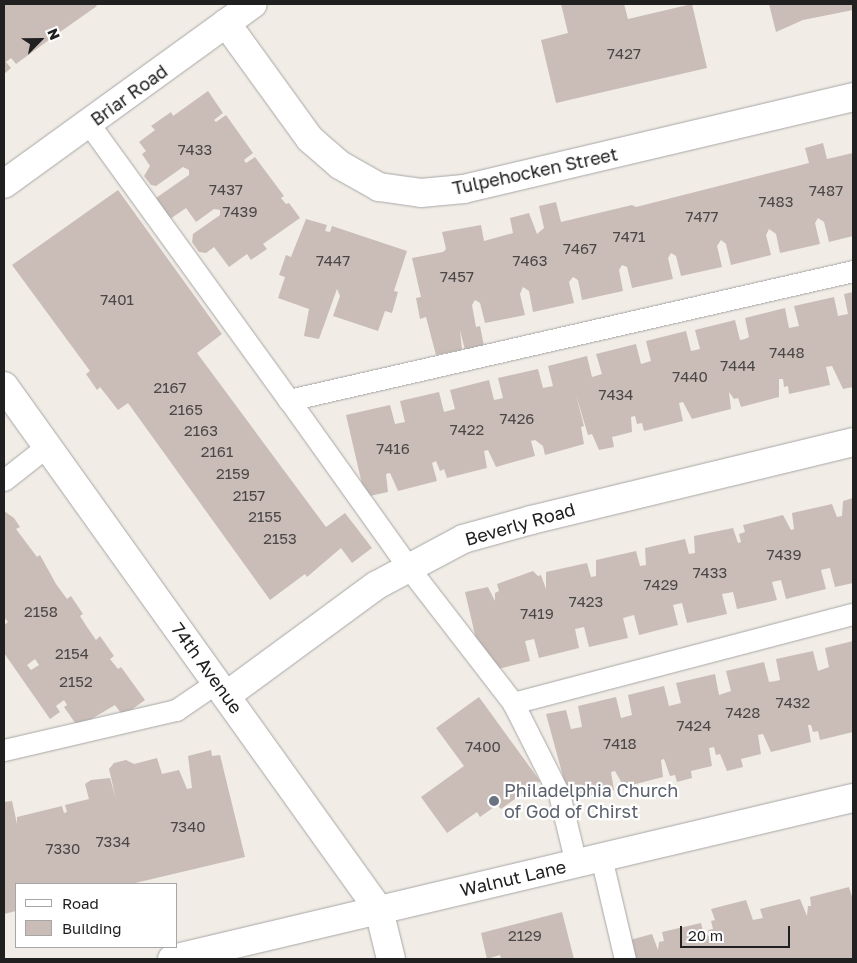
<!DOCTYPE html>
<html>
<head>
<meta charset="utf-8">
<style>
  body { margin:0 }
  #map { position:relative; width:857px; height:963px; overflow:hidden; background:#f1ece5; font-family:"Golos Text",sans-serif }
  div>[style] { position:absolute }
  .building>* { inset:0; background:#cabdb8 }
  .roads { filter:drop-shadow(0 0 1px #a7a7a7) drop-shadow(0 0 1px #a7a7a7) }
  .service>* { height:21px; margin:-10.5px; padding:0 10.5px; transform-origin:10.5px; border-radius:10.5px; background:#fff }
  .minor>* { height:28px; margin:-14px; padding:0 14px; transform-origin:14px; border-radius:14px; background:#fff }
  .dots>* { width:14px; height:14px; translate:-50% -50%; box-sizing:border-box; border:2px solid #fff; border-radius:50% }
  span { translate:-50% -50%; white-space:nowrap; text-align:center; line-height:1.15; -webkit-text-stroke:4.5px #fff; paint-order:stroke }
  .number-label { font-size:15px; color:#4a4746 }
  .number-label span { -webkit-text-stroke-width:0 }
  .street-label { font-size:18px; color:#202020 }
  .worship-label { font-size:18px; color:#5b616d }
  .left { translate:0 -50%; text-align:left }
  .frame { position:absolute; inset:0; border:5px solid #202020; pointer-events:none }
  .legend { position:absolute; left:15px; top:883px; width:162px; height:65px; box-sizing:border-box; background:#fff; border:1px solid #a6a6a6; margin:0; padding:6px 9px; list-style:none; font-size:15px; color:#202020 }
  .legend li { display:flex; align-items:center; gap:10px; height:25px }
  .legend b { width:25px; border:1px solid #a6a6a6 }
  .north { position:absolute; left:15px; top:15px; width:50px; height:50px; -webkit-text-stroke:4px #fff; paint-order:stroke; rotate:67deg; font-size:14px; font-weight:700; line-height:20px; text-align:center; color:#202020 }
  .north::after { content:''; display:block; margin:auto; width:18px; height:22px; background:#202020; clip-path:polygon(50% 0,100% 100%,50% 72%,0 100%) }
  .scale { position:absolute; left:680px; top:926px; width:110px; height:22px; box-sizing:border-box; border:2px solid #202020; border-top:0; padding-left:6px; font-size:15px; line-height:18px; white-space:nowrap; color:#202020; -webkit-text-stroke:4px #fff; paint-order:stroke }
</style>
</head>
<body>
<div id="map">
  <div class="building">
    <i style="clip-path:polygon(4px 4px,95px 4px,97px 6px,60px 32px,56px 26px,50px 31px,53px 37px,16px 64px,11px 58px,6px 62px,11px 68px,4px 74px)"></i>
    <i style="clip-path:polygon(561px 4px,624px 4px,628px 19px,692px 4px,707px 68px,556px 103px,541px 40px,568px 33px)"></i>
    <i style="clip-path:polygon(769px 4px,853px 4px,853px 10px,803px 20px,776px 32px)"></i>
    <i style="clip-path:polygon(208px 91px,223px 113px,214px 120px,216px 122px,226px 115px,253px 153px,244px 160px,246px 163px,255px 157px,284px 196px,281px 198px,286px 204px,289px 203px,300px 218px,263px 244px,267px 249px,251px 260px,247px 254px,229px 267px,214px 247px,206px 253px,199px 252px,192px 242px,193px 234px,220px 215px,220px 210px,214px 209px,196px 222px,186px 208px,170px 219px,156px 198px,189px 175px,189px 170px,183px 167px,156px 186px,151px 185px,144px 176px,150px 166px,142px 154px,146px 151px,139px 142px,155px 130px,151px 126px,171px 112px,173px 116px)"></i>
    <i style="clip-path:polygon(823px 143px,827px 159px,853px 153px,853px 236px,829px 242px,824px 222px,818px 218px,815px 223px,820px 244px,780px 253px,776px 234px,769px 229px,766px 235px,771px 255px,731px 265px,726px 244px,721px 240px,717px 246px,722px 267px,681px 276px,676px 256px,671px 253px,668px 258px,673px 279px,632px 288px,627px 267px,622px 265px,619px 270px,623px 291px,582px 300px,578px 280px,573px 277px,569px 282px,574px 303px,533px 312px,529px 291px,523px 287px,520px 294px,525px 315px,485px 323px,480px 303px,475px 300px,472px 305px,476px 327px,480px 326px,484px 346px,465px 350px,460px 330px,462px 350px,436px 355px,426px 317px,420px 319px,416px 298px,421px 297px,412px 258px,443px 252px,446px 249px,442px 232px,481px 225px,484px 241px,513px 233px,510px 218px,529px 213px,537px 234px,544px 228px,539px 206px,556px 202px,561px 222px,632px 205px,636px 207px,809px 163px,805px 148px)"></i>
    <i style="clip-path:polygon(118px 190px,222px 334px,197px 353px,326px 527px,345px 513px,372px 548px,352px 563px,341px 548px,307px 577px,305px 574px,270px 600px,128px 403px,118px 410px,100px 387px,97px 390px,86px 374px,90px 371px,12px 265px)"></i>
    <i style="clip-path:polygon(306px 219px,327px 225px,325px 231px,330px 232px,332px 226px,407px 251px,394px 291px,398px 292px,392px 313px,385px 311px,378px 331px,333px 316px,340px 296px,337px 289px,319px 339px,304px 336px,309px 309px,278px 298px,285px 277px,279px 275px,286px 255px,291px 257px)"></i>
    <i style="clip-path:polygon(853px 292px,853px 387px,843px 389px,832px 366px,826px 367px,830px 385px,789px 394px,788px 386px,784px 387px,783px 379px,779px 379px,779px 397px,741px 407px,738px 398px,734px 399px,729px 392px,731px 409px,711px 414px,692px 419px,683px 402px,679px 403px,683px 421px,644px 431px,642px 423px,637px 424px,635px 416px,631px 417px,632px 432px,612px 437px,614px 447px,599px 450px,592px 434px,588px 435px,576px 395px,584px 426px,581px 427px,584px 444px,545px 455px,543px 446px,535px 440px,531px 441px,535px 456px,496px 467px,488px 450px,484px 451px,487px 468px,447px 478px,444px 469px,440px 471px,436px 461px,432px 463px,437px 481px,398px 491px,390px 473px,386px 474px,388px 492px,365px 497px,346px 415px,390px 405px,395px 424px,405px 422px,400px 401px,439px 392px,444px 412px,455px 409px,450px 390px,489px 380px,494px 400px,499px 399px,503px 398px,498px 378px,538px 369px,543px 388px,553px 386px,548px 366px,587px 356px,592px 377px,602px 374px,596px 354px,636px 344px,641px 364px,651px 361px,646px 341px,686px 331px,691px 351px,700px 349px,695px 330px,735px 320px,740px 340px,745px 339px,749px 337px,745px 318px,785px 308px,789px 328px,799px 326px,794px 306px,834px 297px,838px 316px,848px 314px,844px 294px)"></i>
    <i style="clip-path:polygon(853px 498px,853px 583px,835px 587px,830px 568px,825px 569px,821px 570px,826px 589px,786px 599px,781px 580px,772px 582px,777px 600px,737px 609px,733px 592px,728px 593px,722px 594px,727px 614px,687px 623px,682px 603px,673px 605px,678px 625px,639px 635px,634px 615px,623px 618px,628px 638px,589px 647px,584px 627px,575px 629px,579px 648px,539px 658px,534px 639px,525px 641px,530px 661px,490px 671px,479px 652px,465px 592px,488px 587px,495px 601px,495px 593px,499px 591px,497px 584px,533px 571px,538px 576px,541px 575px,546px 589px,546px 572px,587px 563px,591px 577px,596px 576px,596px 560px,636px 551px,640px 566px,646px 565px,645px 548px,685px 539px,689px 554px,695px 553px,694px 536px,733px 528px,738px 543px,741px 542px,739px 534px,745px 532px,743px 525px,783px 515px,791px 530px,794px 529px,792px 513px,832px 504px,837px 517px,842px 516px,843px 501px)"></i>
    <i style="clip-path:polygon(evenodd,4px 511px,14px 518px,20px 527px,16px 529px,37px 557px,40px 555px,56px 584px,67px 599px,71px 596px,83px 614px,80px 616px,87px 627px,96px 640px,100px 636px,114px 656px,110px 659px,118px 669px,121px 667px,145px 700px,123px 716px,115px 705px,78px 727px,64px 707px,67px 705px,64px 700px,56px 706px,60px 712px,50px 719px,4px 653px,4px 625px,8px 622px,4px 617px,4px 511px,35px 659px,39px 665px,31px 670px,27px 665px,35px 659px)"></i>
    <i style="clip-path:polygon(853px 641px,853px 732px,820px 740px,818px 731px,813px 732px,811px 725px,808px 725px,811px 742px,771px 752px,763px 734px,758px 735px,761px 754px,741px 759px,743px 767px,727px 771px,720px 754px,716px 755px,714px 747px,709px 748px,712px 766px,691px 771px,692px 778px,677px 782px,675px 775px,670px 776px,664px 759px,661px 760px,663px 777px,624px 787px,615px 771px,611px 772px,614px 790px,574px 799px,572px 790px,567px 791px,546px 714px,566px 710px,571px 729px,582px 727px,578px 706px,616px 697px,621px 718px,632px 715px,628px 695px,664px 686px,669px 706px,681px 703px,676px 683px,715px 674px,719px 695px,731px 691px,726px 671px,764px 662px,769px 682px,776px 681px,780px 680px,776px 659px,813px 651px,818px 671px,829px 667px,825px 648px)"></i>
    <i style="clip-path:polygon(479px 697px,540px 781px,501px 809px,497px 805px,480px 817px,477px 812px,447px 833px,421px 797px,464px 766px,436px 728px)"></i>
    <i style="clip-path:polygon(211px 750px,212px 756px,220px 755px,245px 857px,131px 884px,16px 884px,16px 911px,4px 914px,4px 802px,12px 801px,17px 824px,17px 817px,62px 806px,64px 813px,67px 812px,65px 805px,89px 799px,85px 784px,91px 780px,110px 778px,116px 799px,109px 769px,114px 763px,126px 760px,134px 764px,157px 758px,162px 774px,179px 770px,187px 789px,192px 788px,188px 756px)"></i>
    <i style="clip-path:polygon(849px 887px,853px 900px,853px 959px,635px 959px,630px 940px,652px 934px,658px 950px,659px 942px,664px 941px,662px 932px,701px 923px,703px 931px,710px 937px,708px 930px,713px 929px,711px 921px,715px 920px,711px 909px,746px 900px,753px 920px,763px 918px,760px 909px,800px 899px,807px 916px,808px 906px,811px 906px,810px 897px)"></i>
    <i style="clip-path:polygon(562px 912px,574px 959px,501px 959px,500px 955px,487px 959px,481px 933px)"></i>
  </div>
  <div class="roads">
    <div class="service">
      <i style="left:89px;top:124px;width:341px;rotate:54.1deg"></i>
      <i style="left:853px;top:271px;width:579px;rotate:167.12deg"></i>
      <i style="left:289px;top:400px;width:205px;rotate:54.5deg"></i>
      <i style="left:408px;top:567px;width:172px;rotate:52.3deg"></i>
      <i style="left:513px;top:703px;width:351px;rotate:-14.7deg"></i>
      <i style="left:4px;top:480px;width:55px;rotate:-38.3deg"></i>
      <i style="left:513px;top:703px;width:102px;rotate:63.2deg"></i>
      <i style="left:559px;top:794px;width:71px;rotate:76.2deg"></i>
      <i style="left:4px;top:750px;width:177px;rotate:-13.1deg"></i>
      <i style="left:176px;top:710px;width:50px;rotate:-34.3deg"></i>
      <i style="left:601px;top:857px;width:105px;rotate:76.8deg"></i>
    </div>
    <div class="minor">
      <i style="left:226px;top:23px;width:143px;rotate:54.1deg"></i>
      <i style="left:310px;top:139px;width:40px;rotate:41deg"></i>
      <i style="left:340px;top:165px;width:45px;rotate:29.4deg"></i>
      <i style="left:379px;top:187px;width:42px;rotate:8.1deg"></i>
      <i style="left:421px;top:193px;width:43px;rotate:-5.3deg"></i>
      <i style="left:464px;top:189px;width:400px;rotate:-13.3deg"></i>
      <i style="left:4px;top:184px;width:307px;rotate:-35.9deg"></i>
      <i style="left:4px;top:386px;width:644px;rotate:54.41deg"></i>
      <i style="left:379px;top:910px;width:50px;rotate:76.2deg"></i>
      <i style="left:227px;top:695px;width:186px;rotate:-36.3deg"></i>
      <i style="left:377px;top:585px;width:98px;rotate:-28.1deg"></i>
      <i style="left:463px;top:539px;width:71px;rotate:-15.6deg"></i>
      <i style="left:531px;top:520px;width:331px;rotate:-13.6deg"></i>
      <i style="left:172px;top:959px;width:700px;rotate:-13.3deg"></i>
    </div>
  </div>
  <div class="dots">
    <i style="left:494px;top:801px;background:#6b7280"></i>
  </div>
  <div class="number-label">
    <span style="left:624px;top:54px">7427</span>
    <span style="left:195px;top:150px">7433</span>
    <span style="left:226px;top:190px">7437</span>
    <span style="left:826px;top:191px">7487</span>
    <span style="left:776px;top:202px">7483</span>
    <span style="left:240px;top:212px">7439</span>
    <span style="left:702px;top:217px">7477</span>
    <span style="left:629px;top:237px">7471</span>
    <span style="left:580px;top:249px">7467</span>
    <span style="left:333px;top:261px">7447</span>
    <span style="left:530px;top:261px">7463</span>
    <span style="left:457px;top:277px">7457</span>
    <span style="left:117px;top:300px">7401</span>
    <span style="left:787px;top:353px">7448</span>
    <span style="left:738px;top:366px">7444</span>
    <span style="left:690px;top:377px">7440</span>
    <span style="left:170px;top:388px">2167</span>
    <span style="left:616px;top:395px">7434</span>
    <span style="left:186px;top:410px">2165</span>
    <span style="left:517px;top:419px">7426</span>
    <span style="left:467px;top:430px">7422</span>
    <span style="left:201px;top:431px">2163</span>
    <span style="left:393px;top:449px">7416</span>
    <span style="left:217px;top:452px">2161</span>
    <span style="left:233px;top:474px">2159</span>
    <span style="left:249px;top:496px">2157</span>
    <span style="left:265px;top:517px">2155</span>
    <span style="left:280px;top:539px">2153</span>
    <span style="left:784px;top:555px">7439</span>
    <span style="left:710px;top:573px">7433</span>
    <span style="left:661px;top:585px">7429</span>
    <span style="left:586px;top:602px">7423</span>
    <span style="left:41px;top:612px">2158</span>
    <span style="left:537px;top:614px">7419</span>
    <span style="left:72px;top:654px">2154</span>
    <span style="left:76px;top:682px">2152</span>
    <span style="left:793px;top:703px">7432</span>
    <span style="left:743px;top:713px">7428</span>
    <span style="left:694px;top:726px">7424</span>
    <span style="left:620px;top:744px">7418</span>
    <span style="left:483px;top:747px">7400</span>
    <span style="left:188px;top:827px">7340</span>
    <span style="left:113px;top:842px">7334</span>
    <span style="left:63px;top:849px">7330</span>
    <span style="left:525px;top:936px">2129</span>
  </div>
  <div class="street-label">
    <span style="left:129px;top:95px;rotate:-36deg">Briar Road</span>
    <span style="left:535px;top:171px;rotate:-12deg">Tulpehocken Street</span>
    <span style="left:520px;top:524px;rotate:-16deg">Beverly Road</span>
    <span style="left:207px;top:668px;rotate:54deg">74th Avenue</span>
    <span style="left:513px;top:878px;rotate:-13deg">Walnut Lane</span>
  </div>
  <div class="worship-label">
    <span class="left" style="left:504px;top:801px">Philadelphia Church<br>of God of Chirst</span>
  </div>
  <div class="frame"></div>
  <ul class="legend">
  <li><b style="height:6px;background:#fff"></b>Road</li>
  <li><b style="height:14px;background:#cabdb8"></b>Building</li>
  </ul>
  <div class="north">N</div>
  <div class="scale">20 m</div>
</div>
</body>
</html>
